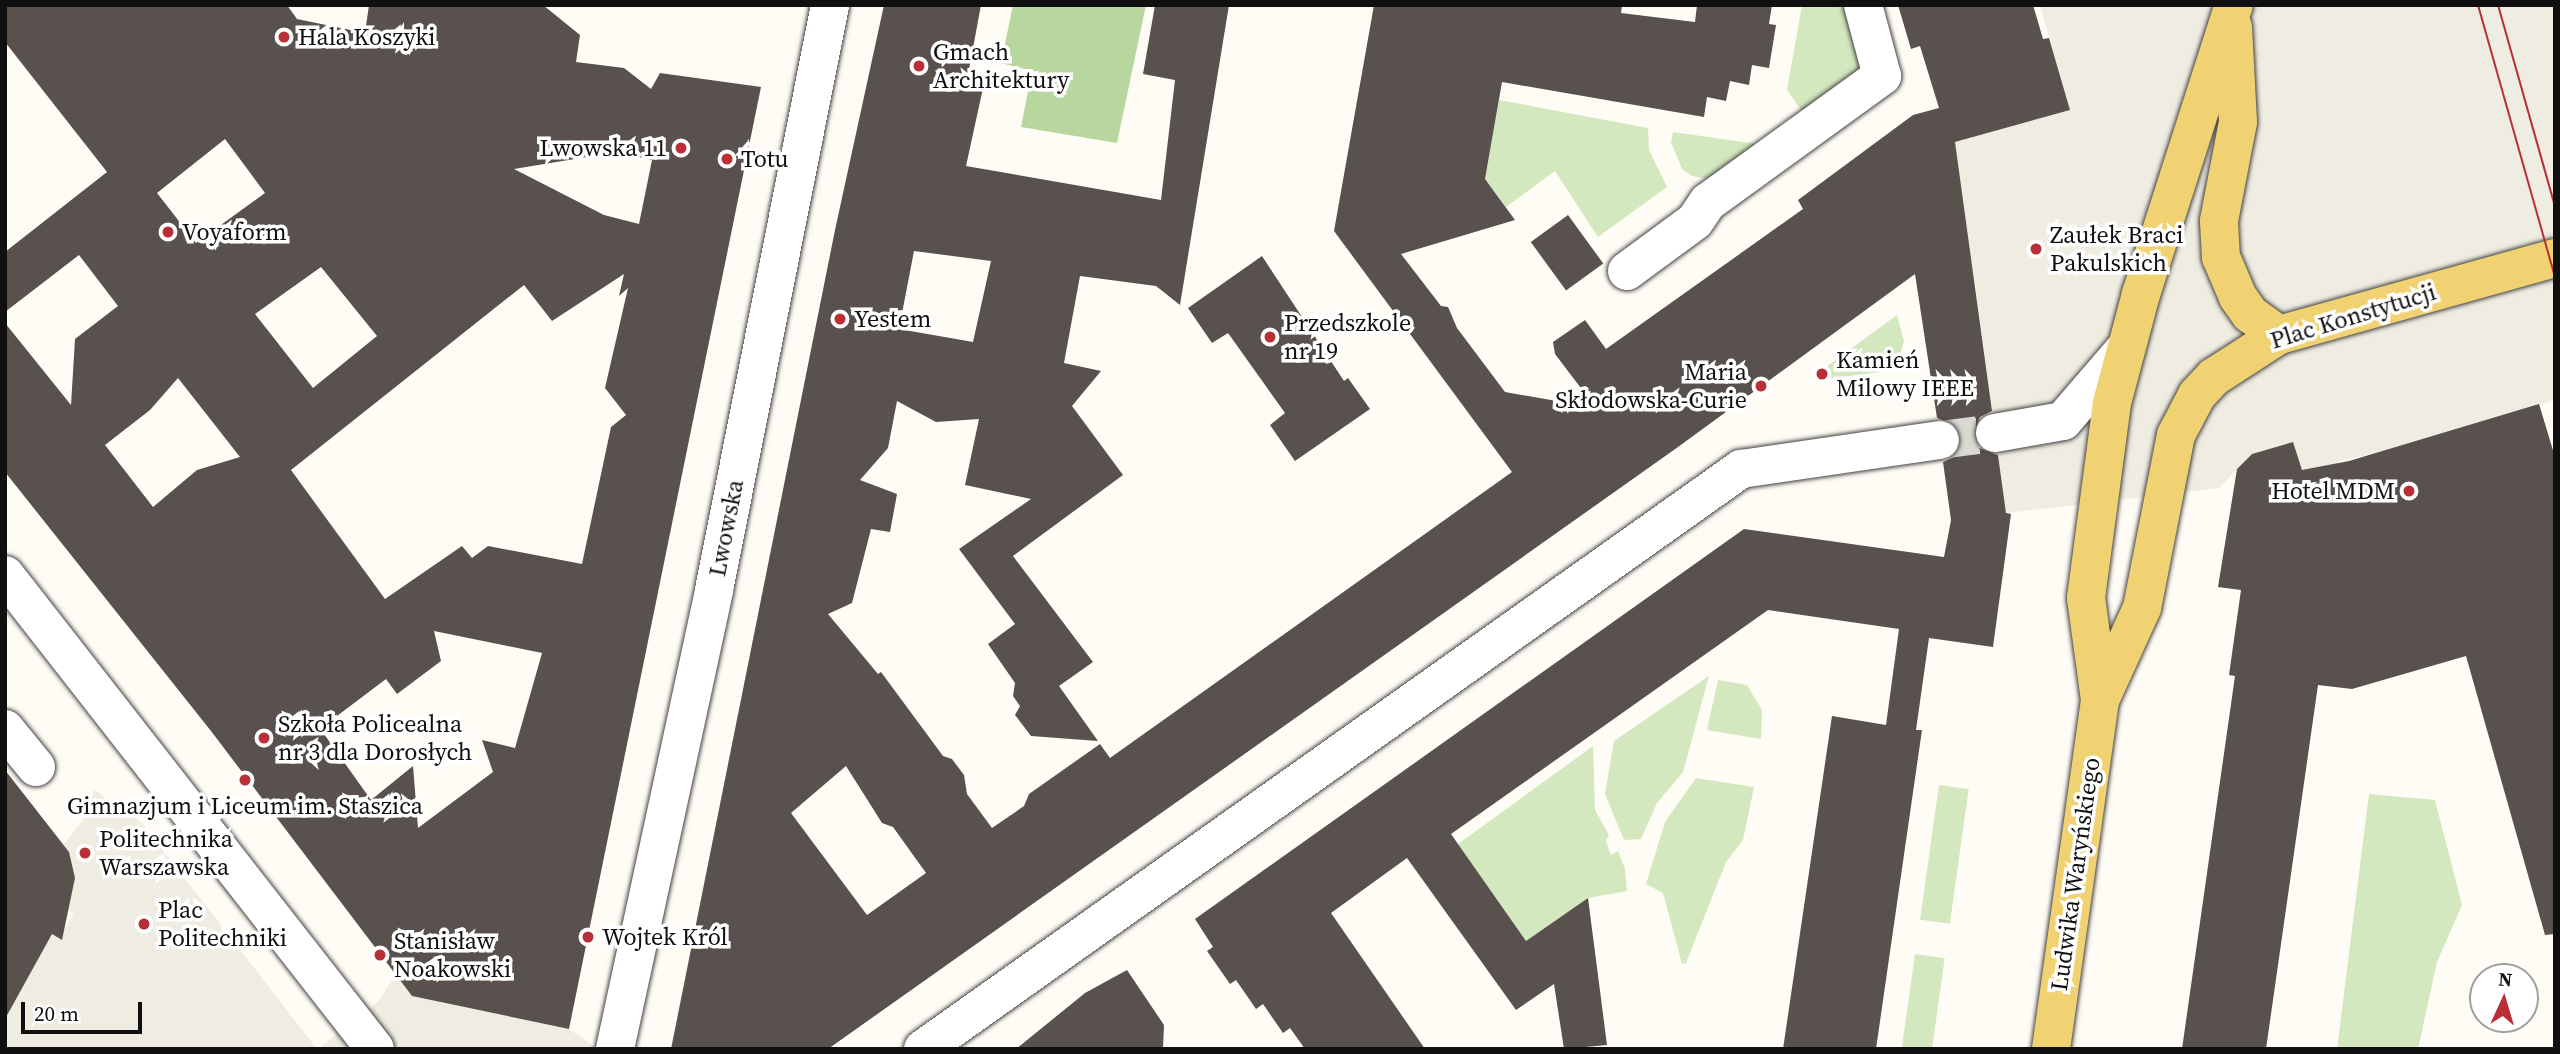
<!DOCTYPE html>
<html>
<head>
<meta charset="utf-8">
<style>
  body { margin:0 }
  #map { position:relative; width:2560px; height:1054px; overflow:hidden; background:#fefcf4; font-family:"Source Serif 4",serif }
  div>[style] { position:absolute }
  .green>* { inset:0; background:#d3e8be; transform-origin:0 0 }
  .forest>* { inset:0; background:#b8d79e }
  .plaza>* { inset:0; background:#efece1 }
  .building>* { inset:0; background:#58514d; transform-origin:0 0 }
  .minor-tunnel>* { height:38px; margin-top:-19px; transform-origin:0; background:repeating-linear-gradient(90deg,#dad9d2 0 38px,transparent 0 57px) }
  .roads { filter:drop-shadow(0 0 2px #434343) drop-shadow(0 0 2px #434343) }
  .minor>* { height:38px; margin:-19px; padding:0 19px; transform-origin:19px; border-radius:19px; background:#fff }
  .major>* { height:38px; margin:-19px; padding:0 19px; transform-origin:19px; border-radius:19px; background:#f0d272 }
  .tram>* { height:2px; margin:-1px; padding:0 1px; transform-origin:1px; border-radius:1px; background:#b82f35 }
  .dots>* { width:19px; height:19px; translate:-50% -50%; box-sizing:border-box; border:4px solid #fff; border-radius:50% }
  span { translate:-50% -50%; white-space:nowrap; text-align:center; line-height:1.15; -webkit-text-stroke:7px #fff; paint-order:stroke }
  .poi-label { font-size:24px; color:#101010 }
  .left { translate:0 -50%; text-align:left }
  .right { translate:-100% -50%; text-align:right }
  .street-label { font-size:24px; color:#101010 }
  .frame { position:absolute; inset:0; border:7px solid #101010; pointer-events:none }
  .north { position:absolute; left:2469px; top:963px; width:70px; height:70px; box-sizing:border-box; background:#fff; border:2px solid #9f9f9f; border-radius:50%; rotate:4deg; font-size:19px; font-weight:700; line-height:28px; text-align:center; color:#101010 }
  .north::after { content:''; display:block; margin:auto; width:24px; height:32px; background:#b82f35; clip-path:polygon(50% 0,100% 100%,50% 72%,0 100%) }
  .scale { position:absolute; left:21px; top:1002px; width:121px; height:32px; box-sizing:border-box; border:4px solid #101010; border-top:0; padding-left:9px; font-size:21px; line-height:24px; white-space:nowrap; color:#101010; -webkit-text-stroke:5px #fff; paint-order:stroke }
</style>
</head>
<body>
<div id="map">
  <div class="green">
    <i style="clip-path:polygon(1802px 5px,1846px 5px,1865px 72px,1806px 117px,1787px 90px)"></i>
    <i style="clip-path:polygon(1499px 100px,1648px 128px,1649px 150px,1667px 187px,1598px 237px,1555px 171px,1506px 207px,1485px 179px)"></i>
    <i style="clip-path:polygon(1673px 132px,1764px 145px,1715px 180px,1692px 176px,1682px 169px,1671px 142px)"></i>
    <i style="clip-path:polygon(1897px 315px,1904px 341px,1896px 370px,1817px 380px,1815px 375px)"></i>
    <i style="clip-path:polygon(1709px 676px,1683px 772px,1657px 803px,1641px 839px,1624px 840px,1605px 794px,1614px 741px)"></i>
    <i style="clip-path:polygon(1718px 680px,1747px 685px,1762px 710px,1761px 739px,1707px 730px)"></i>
    <i style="clip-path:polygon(1593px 746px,1595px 810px,1609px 835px,1606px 841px,1611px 855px,1618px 851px,1625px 869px,1627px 891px,1588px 898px,1526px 941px,1458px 844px)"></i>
    <i style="clip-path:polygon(1696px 778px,1754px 787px,1743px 840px,1726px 862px,1686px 963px,1682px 964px,1663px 893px,1646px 884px,1665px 822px)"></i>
    <i style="left:1939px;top:785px;width:30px;height:136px;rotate:8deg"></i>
    <i style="clip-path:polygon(2369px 794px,2435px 800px,2462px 905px,2437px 962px,2418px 1049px,2337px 1049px)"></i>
    <i style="left:1915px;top:954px;width:30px;height:96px;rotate:8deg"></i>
  </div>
  <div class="forest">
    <i style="clip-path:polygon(1013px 5px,1146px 5px,1117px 143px,1021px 127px,1032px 71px,1001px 63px)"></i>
  </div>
  <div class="plaza">
    <i style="clip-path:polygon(2040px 5px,2555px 5px,2555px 400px,2387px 451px,2338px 461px,2338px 465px,2302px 472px,2293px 442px,2252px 454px,2219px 488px,2006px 513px,1975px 283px,1949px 144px,2070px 110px)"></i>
    <i style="clip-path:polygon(94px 790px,141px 822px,317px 1049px,5px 1049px,5px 1018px,52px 934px,59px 938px,74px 914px,68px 910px,75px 878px,64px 844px,86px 816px)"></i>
    <i style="clip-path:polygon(395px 975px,412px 996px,569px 1029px,594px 1046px,640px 1049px,318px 1049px,379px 1001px)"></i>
  </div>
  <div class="building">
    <i style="clip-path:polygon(evenodd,5px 5px,287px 5px,297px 19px,365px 33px,369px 5px,543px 5px,580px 35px,576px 62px,624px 68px,651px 89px,660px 73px,761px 87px,569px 1029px,412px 996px,211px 731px,5px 472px,5px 323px,71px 405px,75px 339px,118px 306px,79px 255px,5px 312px,5px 252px,107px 172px,5px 42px,5px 5px,225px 139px,265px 193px,196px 243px,157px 193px,225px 139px,5px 5px,617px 152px,652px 160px,639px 224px,604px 215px,514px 169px,617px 152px,5px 5px,321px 267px,377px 336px,313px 388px,255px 314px,321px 267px,5px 5px,624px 274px,619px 296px,628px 288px,605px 388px,626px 415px,611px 427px,582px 564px,488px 546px,472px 558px,462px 546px,385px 599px,291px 470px,524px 285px,552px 321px,624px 274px,5px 5px,178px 378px,240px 457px,197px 470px,153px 507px,105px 445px,150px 410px,178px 378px,5px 5px,434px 631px,542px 653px,515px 748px,482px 740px,493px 772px,418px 828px,413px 766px,371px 800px,324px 734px,333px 728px,329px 722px,386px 679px,397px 694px,441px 661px,434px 631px)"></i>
    <i style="clip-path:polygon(evenodd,884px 5px,981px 5px,968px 75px,985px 79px,966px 166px,1161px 200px,1175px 80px,1143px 74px,1155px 5px,1229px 5px,1180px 305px,1156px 286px,1080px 276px,1064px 363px,1101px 371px,1072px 406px,1123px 475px,1013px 556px,1093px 662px,1059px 686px,1098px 741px,1031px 736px,1015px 715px,1020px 706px,1013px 696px,1015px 683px,988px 644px,1015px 624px,959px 549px,1031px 499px,965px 485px,979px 419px,936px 422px,897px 401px,888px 448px,860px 480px,897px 494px,890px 532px,871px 529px,852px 603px,828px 614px,878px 674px,881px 672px,943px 756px,952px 759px,964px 775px,967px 794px,992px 828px,1024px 806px,1029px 794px,1100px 744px,1110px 758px,1512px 472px,1334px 231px,1374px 5px,1622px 5px,1621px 13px,1695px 22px,1697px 5px,1772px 5px,1769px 24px,1776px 25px,1769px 68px,1752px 65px,1749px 85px,1730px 81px,1726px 101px,1707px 97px,1704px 117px,1502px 82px,1485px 179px,1515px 220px,1401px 254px,1441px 306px,1448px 307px,1457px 328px,1505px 392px,1596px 408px,1555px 354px,1553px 342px,1585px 320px,1606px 349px,1803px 209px,1798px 200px,1913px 115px,1939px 108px,1920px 46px,1911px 49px,1898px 5px,2033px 5px,2043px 39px,2049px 38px,2070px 110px,1955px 142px,1992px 411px,1980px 417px,1973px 436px,1979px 448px,1998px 455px,2006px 513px,2011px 514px,1993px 647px,1929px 638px,1916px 730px,1922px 730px,1876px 1049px,1783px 1049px,1832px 716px,1886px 725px,1899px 629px,1768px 610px,1451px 834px,1526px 941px,1588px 898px,1607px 1045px,1564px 1049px,1554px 984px,1516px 1010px,1407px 858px,1331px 913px,1425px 1049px,1305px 1049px,1290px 1028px,1283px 1033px,1263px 1004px,1256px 1009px,1236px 980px,1230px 984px,1207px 951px,1213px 947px,1195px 919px,1744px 529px,1944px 557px,1951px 520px,1943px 462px,1954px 457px,1962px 438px,1957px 426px,1937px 418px,1915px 274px,1678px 447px,828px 1049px,671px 1049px,835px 230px,884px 5px,914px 251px,991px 261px,973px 342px,899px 329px,914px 251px,884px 5px,846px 766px,882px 823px,893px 827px,926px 873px,867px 915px,791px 813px,846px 766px)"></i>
    <i style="left:1568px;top:215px;width:60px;height:46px;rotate:54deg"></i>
    <i style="clip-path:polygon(1262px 256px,1344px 381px,1348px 378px,1370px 409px,1295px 461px,1270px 425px,1285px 413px,1228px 333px,1212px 343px,1188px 308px)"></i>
    <i style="clip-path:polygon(2539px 404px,2555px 457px,2555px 934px,2545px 935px,2466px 656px,2352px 689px,2318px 685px,2266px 1049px,2182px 1049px,2235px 676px,2229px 675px,2241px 590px,2218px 587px,2237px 469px,2252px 454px,2293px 442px,2302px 470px,2349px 461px)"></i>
    <i style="clip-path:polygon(5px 770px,69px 852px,75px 878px,62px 940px,52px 934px,5px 1019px)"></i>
    <i style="clip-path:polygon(1127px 970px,1164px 1025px,1163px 1049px,1016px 1049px,1085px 993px)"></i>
  </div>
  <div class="minor-tunnel">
    <i style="left:1940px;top:440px;width:55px;rotate:-7.3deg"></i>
  </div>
  <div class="roads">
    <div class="minor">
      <i style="left:1627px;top:271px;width:84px;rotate:-36.3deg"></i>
      <i style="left:1695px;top:221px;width:23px;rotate:-56deg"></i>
      <i style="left:1708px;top:202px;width:215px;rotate:-35.9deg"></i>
      <i style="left:1882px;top:76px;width:73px;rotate:-105deg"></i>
      <i style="left:1995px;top:433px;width:69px;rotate:-10deg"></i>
      <i style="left:2063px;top:421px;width:94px;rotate:-49.3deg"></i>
      <i style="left:5px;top:575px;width:601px;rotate:52.02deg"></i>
      <i style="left:5px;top:729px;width:49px;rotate:50.8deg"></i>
      <i style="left:615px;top:1049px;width:470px;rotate:-77.8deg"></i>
      <i style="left:714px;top:590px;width:596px;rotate:-78.78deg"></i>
      <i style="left:923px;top:1049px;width:1003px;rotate:-35.34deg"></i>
      <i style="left:1741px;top:469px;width:201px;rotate:-8.3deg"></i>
    </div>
    <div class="major">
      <i style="left:2233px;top:27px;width:95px;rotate:87deg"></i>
      <i style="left:2238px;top:122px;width:101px;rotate:100.9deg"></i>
      <i style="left:2219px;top:221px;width:36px;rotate:87deg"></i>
      <i style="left:2221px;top:257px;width:43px;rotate:67deg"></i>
      <i style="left:2238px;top:297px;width:21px;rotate:55deg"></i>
      <i style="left:2250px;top:314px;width:36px;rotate:36deg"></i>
      <i style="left:2100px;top:700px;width:101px;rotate:-65.5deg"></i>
      <i style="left:2142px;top:608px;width:176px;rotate:-78.9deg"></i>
      <i style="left:2176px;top:435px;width:45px;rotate:-62.3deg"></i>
      <i style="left:2197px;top:395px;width:25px;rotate:-47deg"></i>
      <i style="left:2214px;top:377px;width:77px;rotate:-32.9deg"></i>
      <i style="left:2279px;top:335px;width:287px;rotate:-15.6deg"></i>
      <i style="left:2051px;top:1049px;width:352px;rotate:-82deg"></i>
      <i style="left:2100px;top:700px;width:103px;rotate:-97.8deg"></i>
      <i style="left:2086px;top:598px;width:197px;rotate:-82.4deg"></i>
      <i style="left:2112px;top:403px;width:113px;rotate:-75.1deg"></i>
      <i style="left:2141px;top:294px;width:304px;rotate:-72.2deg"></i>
    </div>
  </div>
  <div class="tram">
    <i style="left:2478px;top:5px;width:283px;rotate:74.2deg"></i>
    <i style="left:2498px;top:5px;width:209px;rotate:74.2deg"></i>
  </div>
  <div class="dots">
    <i style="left:284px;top:37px;background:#b82f35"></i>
    <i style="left:919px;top:66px;background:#b82f35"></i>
    <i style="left:681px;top:148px;background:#b82f35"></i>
    <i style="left:727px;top:159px;background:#b82f35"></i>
    <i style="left:168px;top:232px;background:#b82f35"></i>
    <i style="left:2036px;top:249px;background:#b82f35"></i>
    <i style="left:840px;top:319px;background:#b82f35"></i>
    <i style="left:1270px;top:337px;background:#b82f35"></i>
    <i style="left:1822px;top:374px;background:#b82f35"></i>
    <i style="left:1761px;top:386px;background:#b82f35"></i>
    <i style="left:2409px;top:491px;background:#b82f35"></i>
    <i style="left:264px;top:738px;background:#b82f35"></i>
    <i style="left:245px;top:780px;background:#b82f35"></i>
    <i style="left:85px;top:853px;background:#b82f35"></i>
    <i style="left:144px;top:924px;background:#b82f35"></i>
    <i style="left:588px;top:937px;background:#b82f35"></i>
    <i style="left:380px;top:955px;background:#b82f35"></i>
  </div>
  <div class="poi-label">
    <span class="left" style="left:298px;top:37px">Hala Koszyki</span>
    <span class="left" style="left:933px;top:66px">Gmach<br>Architektury</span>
    <span class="right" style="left:667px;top:148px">Lwowska 11</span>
    <span class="left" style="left:741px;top:159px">Totu</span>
    <span class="left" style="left:182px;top:232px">Voyaform</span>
    <span class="left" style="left:2050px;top:249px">Zaułek Braci<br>Pakulskich</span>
    <span class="left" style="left:854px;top:319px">Yestem</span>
    <span class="left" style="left:1284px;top:337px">Przedszkole<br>nr 19</span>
    <span class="left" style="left:1836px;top:374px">Kamień<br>Milowy IEEE</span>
    <span class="right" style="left:1747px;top:386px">Maria<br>Skłodowska-Curie</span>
    <span class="right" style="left:2395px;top:491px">Hotel MDM</span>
    <span class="left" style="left:278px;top:738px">Szkoła Policealna<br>nr 3 dla Dorosłych</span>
    <span style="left:245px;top:806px">Gimnazjum i Liceum im. Staszica</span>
    <span class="left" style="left:99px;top:853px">Politechnika<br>Warszawska</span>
    <span class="left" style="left:158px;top:924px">Plac<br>Politechniki</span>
    <span class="left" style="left:602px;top:937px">Wojtek Król</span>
    <span class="left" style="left:394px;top:955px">Stanisław<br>Noakowski</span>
  </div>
  <div class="street-label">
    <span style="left:2353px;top:316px;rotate:-17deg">Plac Konstytucji</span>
    <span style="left:726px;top:528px;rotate:-79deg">Lwowska</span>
    <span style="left:2075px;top:874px;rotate:-82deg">Ludwika Waryńskiego</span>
  </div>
  <div class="frame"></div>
  <div class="north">N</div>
  <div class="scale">20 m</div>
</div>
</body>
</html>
